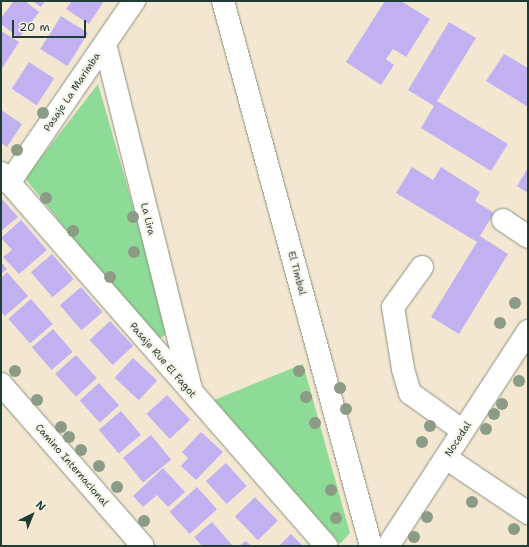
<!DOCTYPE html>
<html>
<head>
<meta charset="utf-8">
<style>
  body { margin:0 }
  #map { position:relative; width:529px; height:547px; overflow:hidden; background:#f4e7d1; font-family:"Shantell Sans",sans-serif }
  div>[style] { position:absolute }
  .green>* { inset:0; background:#8eda97 }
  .building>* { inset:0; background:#c2b1f1; transform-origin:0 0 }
  .roads { filter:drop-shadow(0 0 1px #8a9282) drop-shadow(0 0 1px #8a9282) }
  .minor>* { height:22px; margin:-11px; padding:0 11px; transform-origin:11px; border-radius:11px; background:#fff }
  .trees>* { width:12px; height:12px; margin:-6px; border-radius:50%; background:#8b9b86 }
  span { translate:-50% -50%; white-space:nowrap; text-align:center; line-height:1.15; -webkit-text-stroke:4px #f7f3e8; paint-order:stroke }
  .street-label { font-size:10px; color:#1f3d34 }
  .frame { position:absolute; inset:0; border:2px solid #1f3d34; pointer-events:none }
  .north { position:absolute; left:12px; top:495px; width:40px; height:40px; -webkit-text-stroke:3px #f7f3e8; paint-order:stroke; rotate:43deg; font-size:11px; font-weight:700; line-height:16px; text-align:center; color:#1f3d34 }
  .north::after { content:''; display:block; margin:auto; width:14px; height:18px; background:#1f3d34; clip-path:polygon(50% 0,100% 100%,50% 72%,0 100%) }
  .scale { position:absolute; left:12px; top:20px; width:74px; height:18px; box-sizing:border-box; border:2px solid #1f3d34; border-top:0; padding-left:5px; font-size:12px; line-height:14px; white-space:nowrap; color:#1f3d34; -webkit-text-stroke:3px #f7f3e8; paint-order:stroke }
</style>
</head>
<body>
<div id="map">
  <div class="green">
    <i style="clip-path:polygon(98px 84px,169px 332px,155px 342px,25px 178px)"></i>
    <i style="clip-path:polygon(303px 364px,350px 533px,340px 544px,214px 400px)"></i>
  </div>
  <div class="building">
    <i style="clip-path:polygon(14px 1px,25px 1px,39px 12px,19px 38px,1px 24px,1px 18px)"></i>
    <i style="clip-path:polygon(32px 1px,45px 1px,41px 7px)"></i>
    <i style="clip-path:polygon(72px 1px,104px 1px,89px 24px,66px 9px)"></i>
    <i style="clip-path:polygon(385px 1px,401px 1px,430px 19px,406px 57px,393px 49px,386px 59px,394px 65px,381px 85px,346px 62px)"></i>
    <i style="left:61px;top:16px;width:32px;height:39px;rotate:32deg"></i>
    <i style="clip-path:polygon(449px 22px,476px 38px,437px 101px,508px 144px,491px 171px,421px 128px,434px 106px,408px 90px)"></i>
    <i style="clip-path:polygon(1px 31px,19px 42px,1px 70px)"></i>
    <i style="clip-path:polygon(504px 54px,528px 68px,528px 107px,486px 81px)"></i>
    <i style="left:29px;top:62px;width:30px;height:32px;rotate:33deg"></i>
    <i style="clip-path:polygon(1px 110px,22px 124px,7px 147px,1px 143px)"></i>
    <i style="clip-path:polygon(412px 167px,433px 180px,441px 167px,480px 192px,475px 201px,494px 213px,480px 236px,508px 254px,459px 334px,431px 317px,477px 242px,396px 193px)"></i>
    <i style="clip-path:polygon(528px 168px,528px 193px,517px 186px)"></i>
    <i style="clip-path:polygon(1px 198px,18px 217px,1px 231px)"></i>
    <i style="clip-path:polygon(21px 220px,47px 250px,19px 274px,3px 257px,12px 250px,1px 238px)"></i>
    <i style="left:52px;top:254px;width:33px;height:28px;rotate:49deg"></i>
    <i style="clip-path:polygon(1px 262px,7px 269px,1px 274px)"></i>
    <i style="clip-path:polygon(7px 272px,28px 296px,5px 316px,1px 312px,1px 278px)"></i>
    <i style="left:81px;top:287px;width:33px;height:28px;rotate:49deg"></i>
    <i style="left:31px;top:299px;width:33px;height:30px;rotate:49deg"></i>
    <i style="left:110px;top:321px;width:34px;height:28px;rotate:47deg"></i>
    <i style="left:53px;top:329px;width:30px;height:28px;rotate:49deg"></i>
    <i style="left:76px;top:355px;width:31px;height:28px;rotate:48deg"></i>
    <i style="left:133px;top:358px;width:33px;height:27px;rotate:43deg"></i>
    <i style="left:99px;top:383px;width:30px;height:26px;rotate:48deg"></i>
    <i style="left:167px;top:395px;width:34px;height:28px;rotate:47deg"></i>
    <i style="left:121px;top:411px;width:31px;height:29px;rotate:50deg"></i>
    <i style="clip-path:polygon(201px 432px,223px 452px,196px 480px,181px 466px,188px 458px,182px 452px)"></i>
    <i style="left:151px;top:435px;width:32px;height:36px;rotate:51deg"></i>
    <i style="left:226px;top:463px;width:31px;height:27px;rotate:48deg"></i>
    <i style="clip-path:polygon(163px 468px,185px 492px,168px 507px,157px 495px,143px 507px,133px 496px)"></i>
    <i style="left:197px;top:487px;width:30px;height:37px;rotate:48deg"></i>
    <i style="left:255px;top:497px;width:33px;height:28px;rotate:46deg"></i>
    <i style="clip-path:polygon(212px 522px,233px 546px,202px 546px,194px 537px)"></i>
    <i style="clip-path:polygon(291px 534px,303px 546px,279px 546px)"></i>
    <i style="clip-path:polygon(246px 541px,251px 546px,239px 546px)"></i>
  </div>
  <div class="roads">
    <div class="minor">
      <i style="left:223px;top:1px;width:565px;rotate:74.81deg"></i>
      <i style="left:105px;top:44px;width:356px;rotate:76deg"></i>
      <i style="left:1px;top:173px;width:495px;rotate:48.9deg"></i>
      <i style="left:9px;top:183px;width:221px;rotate:-55.5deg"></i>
      <i style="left:503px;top:220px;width:30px;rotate:34deg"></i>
      <i style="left:422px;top:267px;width:49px;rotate:125.9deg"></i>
      <i style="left:393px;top:307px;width:63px;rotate:80.8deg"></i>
      <i style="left:403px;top:369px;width:25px;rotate:74deg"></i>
      <i style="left:410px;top:393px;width:65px;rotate:35.6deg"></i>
      <i style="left:1px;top:384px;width:215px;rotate:48.8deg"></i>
      <i style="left:446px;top:458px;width:99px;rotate:33.9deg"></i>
      <i style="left:388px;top:546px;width:257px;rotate:-56.9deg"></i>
    </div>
  </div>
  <div class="trees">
    <i style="left:43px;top:113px"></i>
    <i style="left:17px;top:150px"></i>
    <i style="left:46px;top:198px"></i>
    <i style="left:133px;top:217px"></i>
    <i style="left:73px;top:231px"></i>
    <i style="left:134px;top:252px"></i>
    <i style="left:110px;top:277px"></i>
    <i style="left:515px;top:303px"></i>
    <i style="left:500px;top:323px"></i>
    <i style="left:15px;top:371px"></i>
    <i style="left:299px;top:371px"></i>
    <i style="left:519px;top:381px"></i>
    <i style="left:340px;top:388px"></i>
    <i style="left:306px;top:397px"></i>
    <i style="left:37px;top:400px"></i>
    <i style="left:502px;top:404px"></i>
    <i style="left:346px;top:409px"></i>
    <i style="left:494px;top:414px"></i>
    <i style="left:315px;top:423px"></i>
    <i style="left:430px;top:426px"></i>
    <i style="left:61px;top:427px"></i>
    <i style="left:486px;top:429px"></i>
    <i style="left:69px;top:437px"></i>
    <i style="left:422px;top:442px"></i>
    <i style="left:81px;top:450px"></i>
    <i style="left:99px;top:466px"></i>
    <i style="left:117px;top:487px"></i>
    <i style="left:331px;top:490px"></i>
    <i style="left:472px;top:502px"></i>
    <i style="left:427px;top:517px"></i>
    <i style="left:336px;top:518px"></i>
    <i style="left:144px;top:521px"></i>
    <i style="left:514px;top:529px"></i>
    <i style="left:414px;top:537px"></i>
  </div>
  <div class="street-label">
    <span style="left:72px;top:92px;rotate:-56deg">Pasaje La Marimba</span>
    <span style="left:148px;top:219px;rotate:76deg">La Lira</span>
    <span style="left:297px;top:273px;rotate:75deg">El Timbal</span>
    <span style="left:163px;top:360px;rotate:49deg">Pasaje Rue El Fagot</span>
    <span style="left:458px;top:439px;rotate:-57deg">Nocedal</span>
    <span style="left:72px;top:465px;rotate:49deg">Camino Internacional</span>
  </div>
  <div class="frame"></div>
  <div class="north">N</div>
  <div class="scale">20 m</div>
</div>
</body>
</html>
